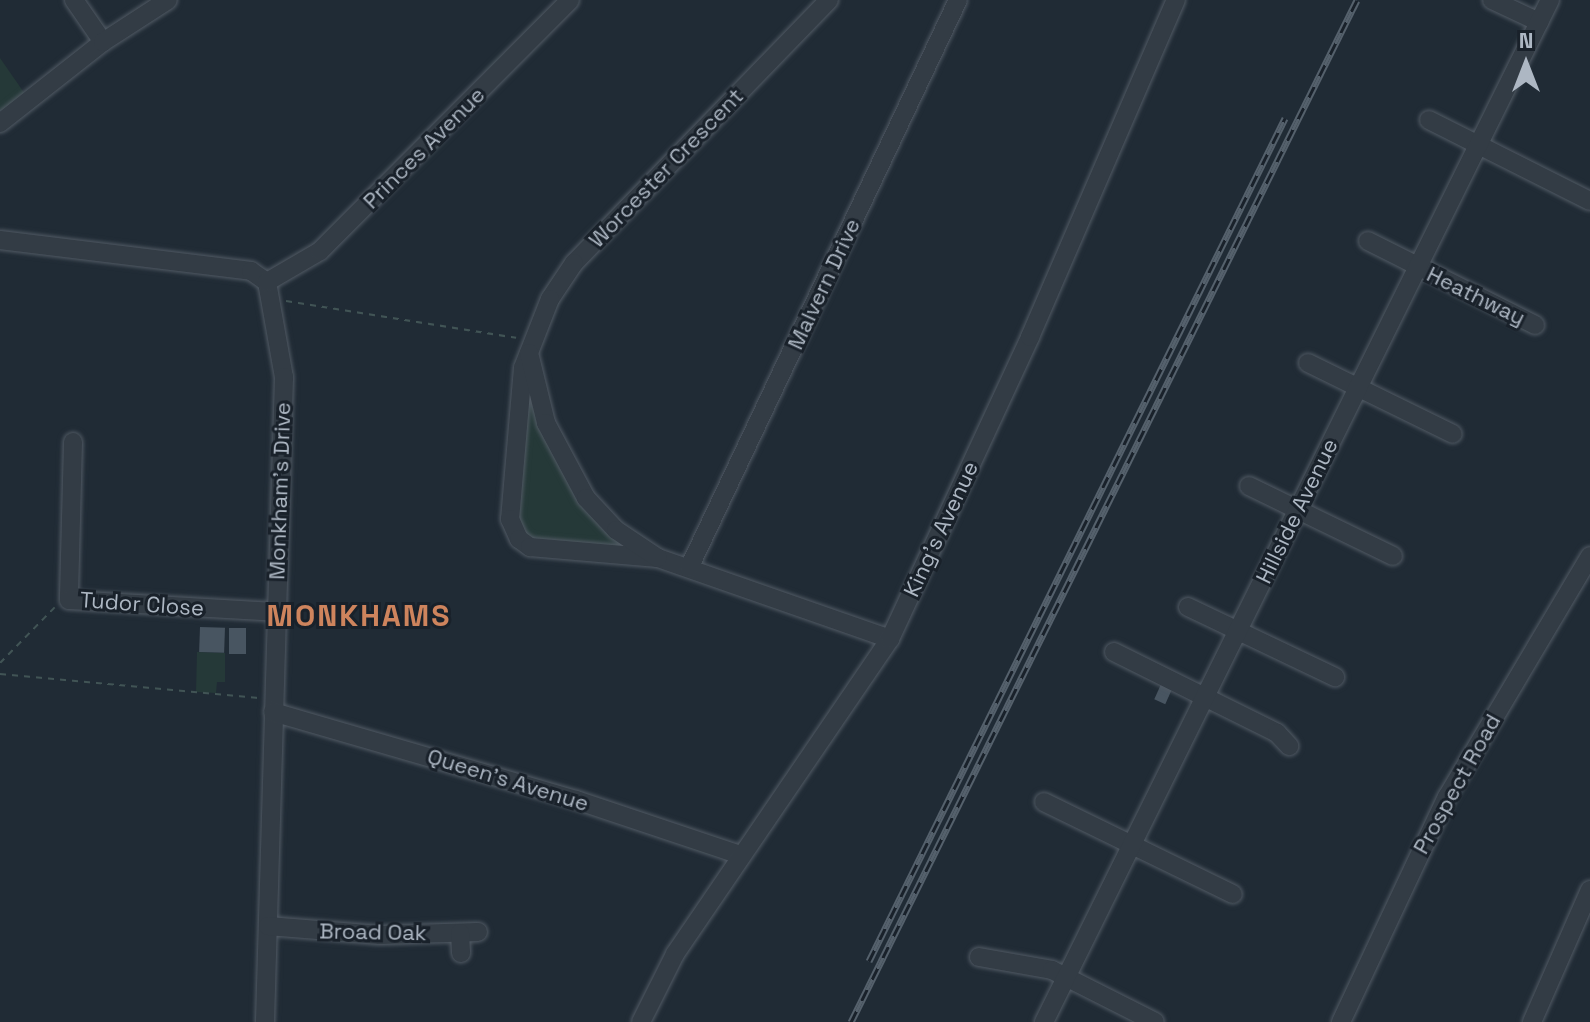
<!DOCTYPE html>
<html>
<head>
<meta charset="utf-8">
<style>
  body { margin:0 }
  #map { position:relative; width:1590px; height:1022px; overflow:hidden; background:#202b35; font-family:"Space Grotesk",sans-serif }
  div>[style] { position:absolute }
  .green>* { inset:0; background:#253938 }
  .building>* { inset:0; background:#485561; transform-origin:0 0 }
  .path>* { height:2px; margin-top:-1px; transform-origin:0; background:repeating-linear-gradient(90deg,#415455 0 6px,transparent 0 12px) }
  .roads { filter:drop-shadow(0 0 2px #515a64) drop-shadow(0 0 2px #515a64) }
  .minor>* { height:18px; margin:-9px; padding:0 9px; transform-origin:9px; border-radius:9px; background:#333c45 }
  .rail>* { height:7px; margin-top:-3.5px; transform-origin:0; background:repeating-linear-gradient(90deg,#19212a 0 12px,#55616c 0 24px); box-sizing:border-box; border-block:2px solid #55616c }
  span { translate:-50% -50%; white-space:nowrap; text-align:center; line-height:1.15; -webkit-text-stroke:6px #19212a; paint-order:stroke }
  .street-label { font-size:22px; color:#adb7c3 }
  .district-label { font-size:30px; color:#ce845d; font-weight:700; letter-spacing:2px }
  .north { position:absolute; left:1486px; top:24px; width:80px; height:80px; -webkit-text-stroke:6px #19212a; paint-order:stroke; rotate:0deg; font-size:22px; font-weight:700; line-height:32px; text-align:center; color:#adb7c3 }
  .north::after { content:''; display:block; margin:auto; width:28px; height:36px; background:#adb7c3; clip-path:polygon(50% 0,100% 100%,50% 72%,0 100%) }
</style>
</head>
<body>
<div id="map">
  <div class="green">
    <i style="clip-path:polygon(0 58px,25px 94px,0 113px)"></i>
    <i style="clip-path:polygon(526px 368px,547px 438px,638px 551px,530px 541px,522px 531px,516px 513px)"></i>
    <i style="clip-path:polygon(197px 652px,225px 653px,225px 682px,217px 682px,216px 693px,196px 692px)"></i>
  </div>
  <div class="building">
    <i style="left:200px;top:627px;width:25px;height:25px;rotate:2deg"></i>
    <i style="left:229px;top:628px;width:17px;height:26px"></i>
    <i style="left:1162px;top:682px;width:12px;height:19px;rotate:24deg"></i>
  </div>
  <div class="path">
    <i style="left:286px;top:301px;width:233px;rotate:9.1deg"></i>
    <i style="left:0;top:663px;width:78px;rotate:-45.5deg"></i>
    <i style="left:0;top:674px;width:259px;rotate:5.3deg"></i>
  </div>
  <div class="roads">
    <div class="minor">
      <i style="left:74px;top:0;width:51px;rotate:55.4deg"></i>
      <i style="left:829px;top:0;width:366px;rotate:134.1deg"></i>
      <i style="left:574px;top:263px;width:43px;rotate:123.7deg"></i>
      <i style="left:550px;top:299px;width:74px;rotate:111.4deg"></i>
      <i style="left:523px;top:368px;width:152px;rotate:94.9deg"></i>
      <i style="left:510px;top:519px;width:22px;rotate:66deg"></i>
      <i style="left:519px;top:539px;width:14px;rotate:36deg"></i>
      <i style="left:530px;top:547px;width:128px;rotate:4.9deg"></i>
      <i style="left:658px;top:558px;width:246px;rotate:19.2deg"></i>
      <i style="left:1492px;top:0;width:52px;rotate:25.1deg"></i>
      <i style="left:1429px;top:120px;width:180px;rotate:26.7deg"></i>
      <i style="left:0;top:123px;width:131px;rotate:-38.2deg"></i>
      <i style="left:103px;top:42px;width:77px;rotate:-32.9deg"></i>
      <i style="left:0;top:240px;width:253px;rotate:7deg"></i>
      <i style="left:251px;top:271px;width:19px;rotate:35deg"></i>
      <i style="left:267px;top:282px;width:97px;rotate:79.9deg"></i>
      <i style="left:284px;top:377px;width:645px;rotate:91.69deg"></i>
      <i style="left:1368px;top:241px;width:187px;rotate:26.7deg"></i>
      <i style="left:267px;top:282px;width:61px;rotate:-30.3deg"></i>
      <i style="left:320px;top:251px;width:354px;rotate:-45.1deg"></i>
      <i style="left:529px;top:353px;width:72px;rotate:76.3deg"></i>
      <i style="left:546px;top:423px;width:85px;rotate:61.9deg"></i>
      <i style="left:586px;top:498px;width:44px;rotate:46.8deg"></i>
      <i style="left:616px;top:530px;width:50px;rotate:33.7deg"></i>
      <i style="left:1308px;top:363px;width:161px;rotate:26.1deg"></i>
      <i style="left:73px;top:442px;width:158px;rotate:91.5deg"></i>
      <i style="left:69px;top:600px;width:206px;rotate:3.3deg"></i>
      <i style="left:1249px;top:486px;width:160px;rotate:25.9deg"></i>
      <i style="left:689px;top:568px;width:628px;rotate:-64.66deg"></i>
      <i style="left:1188px;top:607px;width:163px;rotate:25.5deg"></i>
      <i style="left:1114px;top:652px;width:182px;rotate:26.4deg"></i>
      <i style="left:1277px;top:733px;width:18px;rotate:47deg"></i>
      <i style="left:273px;top:712px;width:316px;rotate:16.2deg"></i>
      <i style="left:576px;top:800px;width:173px;rotate:18.5deg"></i>
      <i style="left:1044px;top:802px;width:210px;rotate:26deg"></i>
      <i style="left:268px;top:926px;width:112px;rotate:4.6deg"></i>
      <i style="left:380px;top:935px;width:98px;rotate:-1.8deg"></i>
      <i style="left:460px;top:933px;width:20px;rotate:87deg"></i>
      <i style="left:979px;top:957px;width:74px;rotate:10.1deg"></i>
      <i style="left:1052px;top:970px;width:115px;rotate:26.8deg"></i>
      <i style="left:641px;top:1022px;width:76px;rotate:-63.4deg"></i>
      <i style="left:675px;top:954px;width:381px;rotate:-55.7deg"></i>
      <i style="left:890px;top:639px;width:333px;rotate:-65.1deg"></i>
      <i style="left:1030px;top:337px;width:367px;rotate:-66.6deg"></i>
      <i style="left:1044px;top:1022px;width:1140px;rotate:-63.66deg"></i>
      <i style="left:1341px;top:1022px;width:249px;rotate:-64.8deg"></i>
      <i style="left:1447px;top:797px;width:280px;rotate:-59.3deg"></i>
      <i style="left:1532px;top:1022px;width:144px;rotate:-66.3deg"></i>
    </div>
  </div>
  <div class="rail">
    <i style="left:869px;top:961px;width:940px;rotate:-63.73deg"></i>
    <i style="left:851px;top:1022px;width:1140px;rotate:-63.66deg"></i>
  </div>
  <div class="street-label">
    <span style="left:424px;top:148px;rotate:-45deg">Princes Avenue</span>
    <span style="left:666px;top:168px;rotate:-46deg">Worcester Crescent</span>
    <span style="left:824px;top:284px;rotate:-65deg">Malvern Drive</span>
    <span style="left:1476px;top:296px;rotate:26deg">Heathway</span>
    <span style="left:280px;top:491px;rotate:-88deg">Monkham's Drive</span>
    <span style="left:1297px;top:511px;rotate:-64deg">Hillside Avenue</span>
    <span style="left:941px;top:529px;rotate:-65deg">King's Avenue</span>
    <span style="left:142px;top:604px;rotate:4deg">Tudor Close</span>
    <span style="left:508px;top:780px;rotate:17deg">Queen's Avenue</span>
    <span style="left:1457px;top:784px;rotate:-61deg">Prospect Road</span>
    <span style="left:373px;top:932px;rotate:1deg">Broad Oak</span>
  </div>
  <div class="district-label">
    <span style="left:359px;top:616px">MONKHAMS</span>
  </div>
  <div class="north">N</div>
</div>
</body>
</html>
